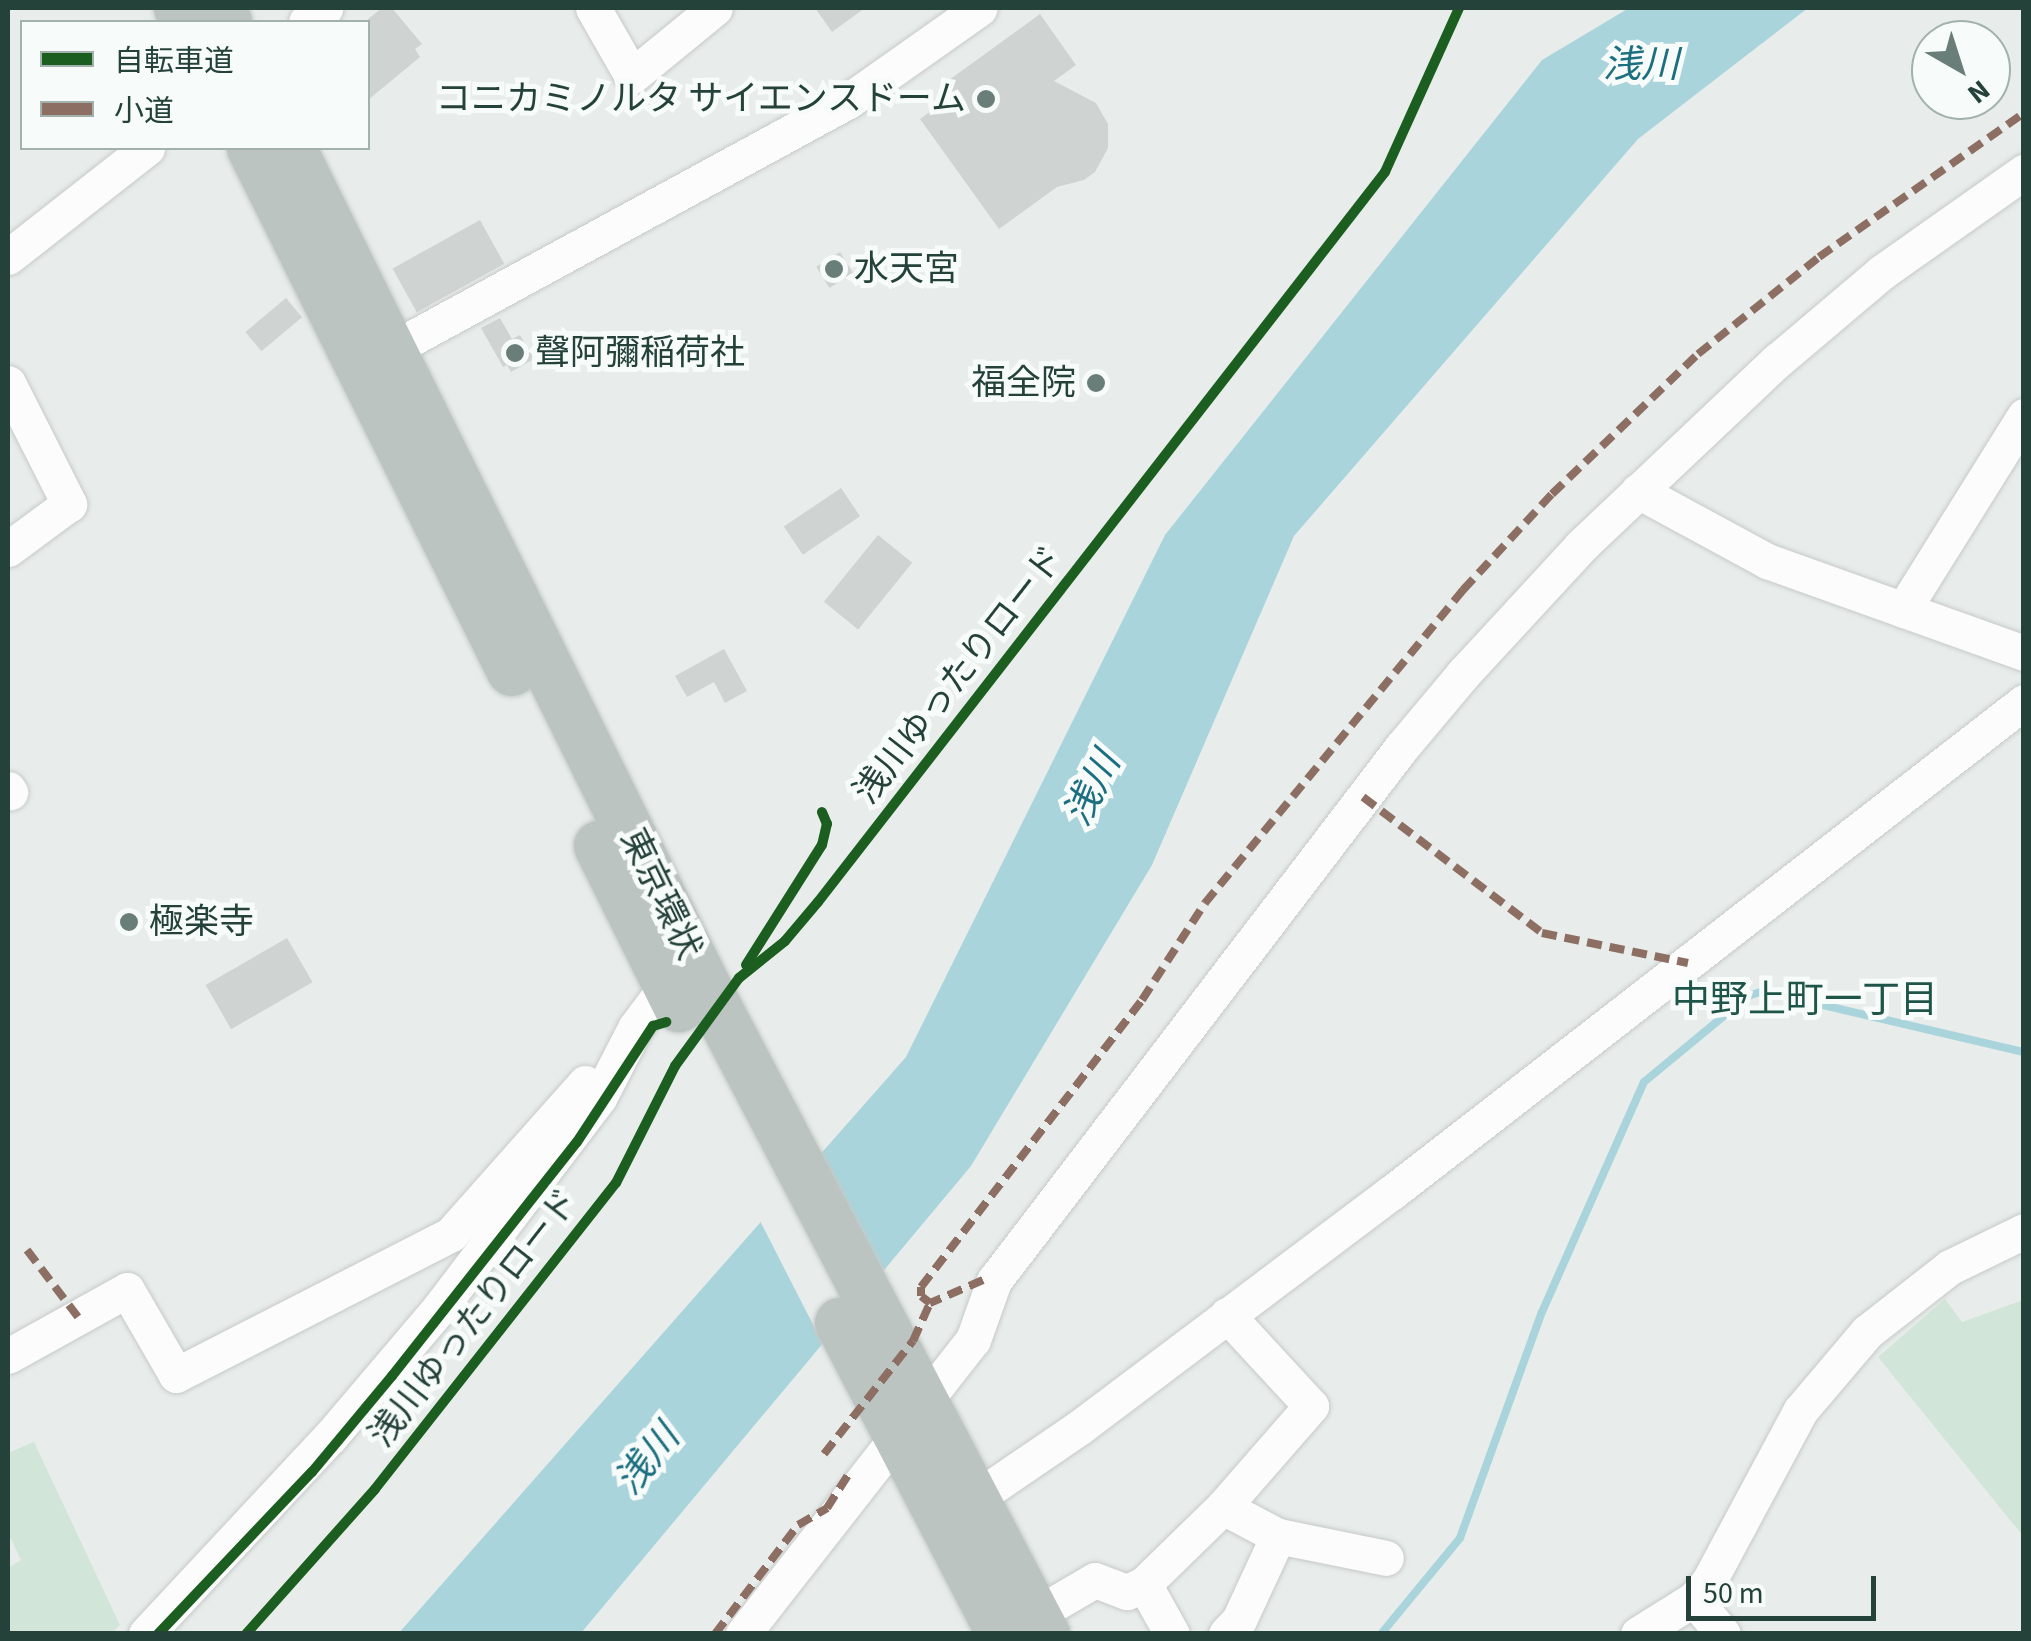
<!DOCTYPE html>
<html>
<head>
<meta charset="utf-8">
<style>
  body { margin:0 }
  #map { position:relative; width:2031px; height:1641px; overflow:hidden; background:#e8edeb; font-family:"Source Sans 3","Noto Sans JP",sans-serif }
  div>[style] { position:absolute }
  .green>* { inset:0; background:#d1e6d8 }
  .water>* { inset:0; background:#a9d4db }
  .pier>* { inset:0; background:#e8edeb }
  .stream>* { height:8px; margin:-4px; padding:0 4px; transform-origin:4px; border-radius:4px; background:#a9d4db }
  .building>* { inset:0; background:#cfd4d2; transform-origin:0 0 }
  .roads { filter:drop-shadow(0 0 2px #c5cac8) drop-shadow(0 0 2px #c5cac8) }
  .minor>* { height:35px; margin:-17.5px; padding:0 17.5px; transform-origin:17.5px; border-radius:17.5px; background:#fcfcfc }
  .highway>* { height:50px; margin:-25px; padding:0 25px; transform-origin:25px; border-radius:25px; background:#bcc4c2 }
  .quiet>* { height:8px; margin-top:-4px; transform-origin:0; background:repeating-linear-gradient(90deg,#8d6e63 0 15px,transparent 0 23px) }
  .cycleway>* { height:10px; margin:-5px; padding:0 5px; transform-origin:5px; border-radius:5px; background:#1b5e20 }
  .dots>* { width:28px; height:28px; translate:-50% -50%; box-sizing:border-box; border:5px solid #f7fbf9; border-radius:50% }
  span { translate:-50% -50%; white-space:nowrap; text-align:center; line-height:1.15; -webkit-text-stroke:10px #f7fbf9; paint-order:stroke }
  .poi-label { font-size:35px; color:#24423a }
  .right { translate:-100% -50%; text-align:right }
  .left { translate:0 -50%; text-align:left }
  .street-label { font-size:35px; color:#24423a }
  .water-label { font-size:38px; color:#1c6f80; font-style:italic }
  .neighbourhood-label { font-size:38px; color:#1f5548 }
  .frame { position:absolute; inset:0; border:10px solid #24423a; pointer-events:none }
  .legend { position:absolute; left:20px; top:20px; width:350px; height:130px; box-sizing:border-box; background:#f7fbf9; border:2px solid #a3b1ad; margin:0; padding:12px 18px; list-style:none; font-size:30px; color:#24423a }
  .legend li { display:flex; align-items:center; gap:20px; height:50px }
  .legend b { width:50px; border:2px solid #a3b1ad }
  .north { position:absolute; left:1911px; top:20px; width:100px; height:100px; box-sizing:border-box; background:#f7fbf9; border:2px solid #a3b1ad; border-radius:50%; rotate:141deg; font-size:28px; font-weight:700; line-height:40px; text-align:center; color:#24423a }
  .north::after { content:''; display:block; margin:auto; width:35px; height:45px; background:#697e78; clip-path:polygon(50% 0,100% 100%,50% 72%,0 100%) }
  .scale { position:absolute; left:1686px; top:1576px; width:190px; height:45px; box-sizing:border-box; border:5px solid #24423a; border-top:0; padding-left:12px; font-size:30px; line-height:35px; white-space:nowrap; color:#24423a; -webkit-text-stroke:8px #f7fbf9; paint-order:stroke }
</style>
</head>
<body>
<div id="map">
  <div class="green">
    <i style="clip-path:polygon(1945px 1299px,1962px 1322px,2023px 1300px,2023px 1536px,1878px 1357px)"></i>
    <i style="clip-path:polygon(34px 1442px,120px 1625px,112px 1633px,8px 1633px,8px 1568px,21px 1560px,8px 1533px,8px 1453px)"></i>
  </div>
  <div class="water">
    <i style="clip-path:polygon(1629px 8px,1808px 8px,1638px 139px,1294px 536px,1152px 865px,971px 1166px,581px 1633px,398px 1634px,906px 1057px,1165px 535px,1542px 60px)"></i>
  </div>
  <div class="pier">
    <i style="clip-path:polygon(816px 1151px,882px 1280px,825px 1348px,758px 1217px)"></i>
  </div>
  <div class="stream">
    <i style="left:1381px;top:1634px;width:124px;rotate:-50.5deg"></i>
    <i style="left:1460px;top:1538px;width:240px;rotate:-70.1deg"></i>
    <i style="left:1542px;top:1312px;width:252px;rotate:-66.1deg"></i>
    <i style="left:1644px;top:1082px;width:135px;rotate:-39.6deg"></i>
    <i style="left:1748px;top:996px;width:16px;rotate:-18deg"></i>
    <i style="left:1763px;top:991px;width:268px;rotate:13.2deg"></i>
  </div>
  <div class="building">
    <i style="clip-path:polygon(382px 8px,392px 8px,422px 44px,415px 49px,420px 57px,368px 100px,368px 19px)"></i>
    <i style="clip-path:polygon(815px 8px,865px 8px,832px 32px)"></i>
    <i style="clip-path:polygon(1040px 14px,1076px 65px,1054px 81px,1096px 103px,1108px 124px,1108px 148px,1095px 172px,1084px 180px,1057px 187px,999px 229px,920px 119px,945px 101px,949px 80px)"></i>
    <i style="left:480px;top:220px;width:50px;height:100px;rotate:61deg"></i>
    <i style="left:840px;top:252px;width:25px;height:28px;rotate:58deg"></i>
    <i style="left:286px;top:298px;width:25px;height:53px;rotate:50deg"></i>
    <i style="clip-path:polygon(500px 318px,512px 339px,520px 335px,534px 359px,511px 372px,507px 365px,503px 367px,481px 328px)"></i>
    <i style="left:841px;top:488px;width:34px;height:69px;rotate:56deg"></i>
    <i style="left:878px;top:535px;width:44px;height:86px;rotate:39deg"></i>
    <i style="clip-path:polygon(724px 649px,747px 691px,725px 703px,714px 682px,687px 697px,675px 676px)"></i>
    <i style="left:287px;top:938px;width:51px;height:94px;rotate:60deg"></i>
  </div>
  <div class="roads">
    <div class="minor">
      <i style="left:593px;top:8px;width:78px;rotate:60.2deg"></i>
      <i style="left:632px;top:76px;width:107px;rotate:-39.3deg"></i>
      <i style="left:306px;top:22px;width:24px;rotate:-36deg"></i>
      <i style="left:8px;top:257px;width:177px;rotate:-38.1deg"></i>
      <i style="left:370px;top:361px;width:544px;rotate:-28.54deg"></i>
      <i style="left:848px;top:101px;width:161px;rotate:-35.2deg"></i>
      <i style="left:8px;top:383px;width:136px;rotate:63.2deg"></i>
      <i style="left:69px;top:504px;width:76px;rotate:143.6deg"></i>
      <i style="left:1638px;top:491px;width:147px;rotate:28.5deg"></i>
      <i style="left:1767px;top:561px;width:273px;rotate:19.7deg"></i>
      <i style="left:1903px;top:610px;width:229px;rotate:-58deg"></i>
      <i style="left:8px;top:789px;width:4px;rotate:56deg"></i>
      <i style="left:8px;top:1356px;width:136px;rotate:-29deg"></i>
      <i style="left:127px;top:1290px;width:98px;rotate:60deg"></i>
      <i style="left:176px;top:1375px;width:309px;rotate:-27.1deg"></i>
      <i style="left:451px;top:1234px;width:202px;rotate:-48.4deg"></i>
      <i style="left:1223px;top:1507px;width:62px;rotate:27.8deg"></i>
      <i style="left:1278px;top:1536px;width:110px;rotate:11.5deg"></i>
      <i style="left:963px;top:1516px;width:19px;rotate:-58deg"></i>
      <i style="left:973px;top:1500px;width:130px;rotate:-34.3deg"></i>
      <i style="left:1080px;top:1427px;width:389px;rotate:-37deg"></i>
      <i style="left:1391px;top:1193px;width:801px;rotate:-37.8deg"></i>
      <i style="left:1144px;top:1584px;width:57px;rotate:60.8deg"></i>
      <i style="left:1694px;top:1599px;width:45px;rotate:50.4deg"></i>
      <i style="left:1035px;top:1615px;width:69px;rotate:-30.3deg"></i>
      <i style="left:1095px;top:1580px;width:34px;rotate:21deg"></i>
      <i style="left:1127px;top:1592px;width:19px;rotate:-25deg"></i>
      <i style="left:1144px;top:1584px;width:110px;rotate:-44.3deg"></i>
      <i style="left:1223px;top:1507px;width:134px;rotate:-48.9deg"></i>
      <i style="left:1311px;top:1406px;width:124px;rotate:-132.7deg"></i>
      <i style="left:146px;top:1634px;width:270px;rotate:-47deg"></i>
      <i style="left:330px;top:1437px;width:172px;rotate:-49.7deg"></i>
      <i style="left:441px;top:1306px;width:261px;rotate:-52.8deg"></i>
      <i style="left:599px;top:1098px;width:79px;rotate:-62.8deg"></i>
      <i style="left:635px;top:1028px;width:74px;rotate:-53.3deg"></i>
      <i style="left:743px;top:1634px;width:373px;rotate:-52deg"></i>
      <i style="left:973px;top:1340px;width:63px;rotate:-70.4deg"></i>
      <i style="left:994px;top:1281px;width:671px;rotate:-52.63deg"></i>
      <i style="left:1401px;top:748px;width:97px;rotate:-50deg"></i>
      <i style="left:1463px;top:674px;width:174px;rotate:-47.3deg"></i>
      <i style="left:1581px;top:546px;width:271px;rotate:-43.4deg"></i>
      <i style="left:1778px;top:360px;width:136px;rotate:-40.2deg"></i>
      <i style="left:1882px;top:272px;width:174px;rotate:-35.2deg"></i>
      <i style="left:1226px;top:1634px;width:19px;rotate:-47deg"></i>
      <i style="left:1239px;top:1620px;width:93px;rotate:-65.1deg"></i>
      <i style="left:1638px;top:1634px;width:66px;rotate:-32deg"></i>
      <i style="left:1694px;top:1599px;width:23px;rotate:-50deg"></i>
      <i style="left:1709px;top:1581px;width:193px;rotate:-61.8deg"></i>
      <i style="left:1800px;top:1411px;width:104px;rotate:-49.7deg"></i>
      <i style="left:1867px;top:1332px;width:105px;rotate:-38.1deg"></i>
      <i style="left:1950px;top:1267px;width:82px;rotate:-25.9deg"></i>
    </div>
    <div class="highway">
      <i style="left:179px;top:8px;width:16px;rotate:60deg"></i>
      <i style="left:219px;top:8px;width:16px;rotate:60deg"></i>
      <i style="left:252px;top:148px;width:584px;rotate:63.57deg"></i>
      <i style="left:291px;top:148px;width:932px;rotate:63.68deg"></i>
      <i style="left:704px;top:983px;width:735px;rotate:62.35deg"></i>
      <i style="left:599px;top:846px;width:180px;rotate:63.6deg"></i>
      <i style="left:840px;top:1323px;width:351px;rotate:62.5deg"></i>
    </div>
  </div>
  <div class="quiet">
    <i style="left:1363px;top:797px;width:225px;rotate:37.2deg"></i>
    <i style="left:1542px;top:933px;width:149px;rotate:11.6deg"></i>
    <i style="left:27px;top:1250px;width:84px;rotate:52.7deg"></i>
    <i style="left:983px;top:1280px;width:58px;rotate:156.5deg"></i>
    <i style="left:930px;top:1303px;width:11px;rotate:-142deg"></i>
    <i style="left:921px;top:1296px;width:9px;rotate:-90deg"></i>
    <i style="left:921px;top:1287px;width:362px;rotate:-52.4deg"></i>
    <i style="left:1142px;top:1000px;width:116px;rotate:-57deg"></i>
    <i style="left:1205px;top:903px;width:406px;rotate:-50.5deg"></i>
    <i style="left:1463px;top:590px;width:131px;rotate:-47.2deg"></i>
    <i style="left:1552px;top:494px;width:202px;rotate:-43.8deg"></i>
    <i style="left:1698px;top:354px;width:155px;rotate:-38.7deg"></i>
    <i style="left:1819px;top:257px;width:251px;rotate:-35.1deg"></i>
    <i style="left:824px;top:1454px;width:144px;rotate:-51.8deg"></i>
    <i style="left:913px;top:1341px;width:42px;rotate:-65.9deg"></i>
    <i style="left:715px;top:1634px;width:137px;rotate:-52.7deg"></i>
    <i style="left:798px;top:1525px;width:34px;rotate:-30deg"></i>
    <i style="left:827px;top:1508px;width:43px;rotate:-57.4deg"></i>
  </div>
  <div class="cycleway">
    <i style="left:746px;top:965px;width:142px;rotate:-57.7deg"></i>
    <i style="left:822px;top:845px;width:22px;rotate:-77deg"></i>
    <i style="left:827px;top:824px;width:13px;rotate:-113deg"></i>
    <i style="left:158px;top:1634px;width:224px;rotate:-46.5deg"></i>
    <i style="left:312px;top:1472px;width:125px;rotate:-50.2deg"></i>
    <i style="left:392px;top:1376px;width:298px;rotate:-51.7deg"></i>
    <i style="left:577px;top:1142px;width:139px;rotate:-56.8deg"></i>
    <i style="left:653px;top:1026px;width:14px;rotate:-17deg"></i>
    <i style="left:246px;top:1634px;width:194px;rotate:-48.3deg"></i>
    <i style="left:375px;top:1489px;width:390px;rotate:-51.8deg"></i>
    <i style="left:616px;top:1183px;width:131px;rotate:-63.2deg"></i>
    <i style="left:675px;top:1066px;width:109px;rotate:-54deg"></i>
    <i style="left:739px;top:978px;width:59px;rotate:-38.8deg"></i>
    <i style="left:785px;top:941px;width:51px;rotate:-49.8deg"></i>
    <i style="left:818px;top:902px;width:924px;rotate:-52.16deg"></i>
    <i style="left:1385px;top:172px;width:180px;rotate:-65.7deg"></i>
  </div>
  <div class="dots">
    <i style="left:986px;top:99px;background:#697e78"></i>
    <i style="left:834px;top:269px;background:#697e78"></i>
    <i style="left:515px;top:353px;background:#697e78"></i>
    <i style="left:1096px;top:383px;background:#697e78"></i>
    <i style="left:129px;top:922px;background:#697e78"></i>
  </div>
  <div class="poi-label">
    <span class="right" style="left:966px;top:99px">コニカミノルタ サイエンスドーム</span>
    <span class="left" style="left:854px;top:269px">水天宮</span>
    <span class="left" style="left:535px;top:353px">聲阿彌稲荷社</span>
    <span class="right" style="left:1076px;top:383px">福全院</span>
    <span class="left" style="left:149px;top:922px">極楽寺</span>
  </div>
  <div class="street-label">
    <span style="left:959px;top:675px;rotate:-52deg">浅川ゆったりロード</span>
    <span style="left:661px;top:894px;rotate:64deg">東京環状</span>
    <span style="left:474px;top:1318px;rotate:-52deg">浅川ゆったりロード</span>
  </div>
  <div class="water-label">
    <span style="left:1641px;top:66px">浅川</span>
    <span style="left:1093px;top:789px;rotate:-63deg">浅川</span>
    <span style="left:648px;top:1460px;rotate:-51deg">浅川</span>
  </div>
  <div class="neighbourhood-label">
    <span style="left:1805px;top:1001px">中野上町一丁目</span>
  </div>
  <div class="frame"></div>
  <ul class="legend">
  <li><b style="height:12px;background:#1b5e20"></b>自転車道</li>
  <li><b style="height:12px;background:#8d6e63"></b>小道</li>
  </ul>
  <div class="north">N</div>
  <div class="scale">50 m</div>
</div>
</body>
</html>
